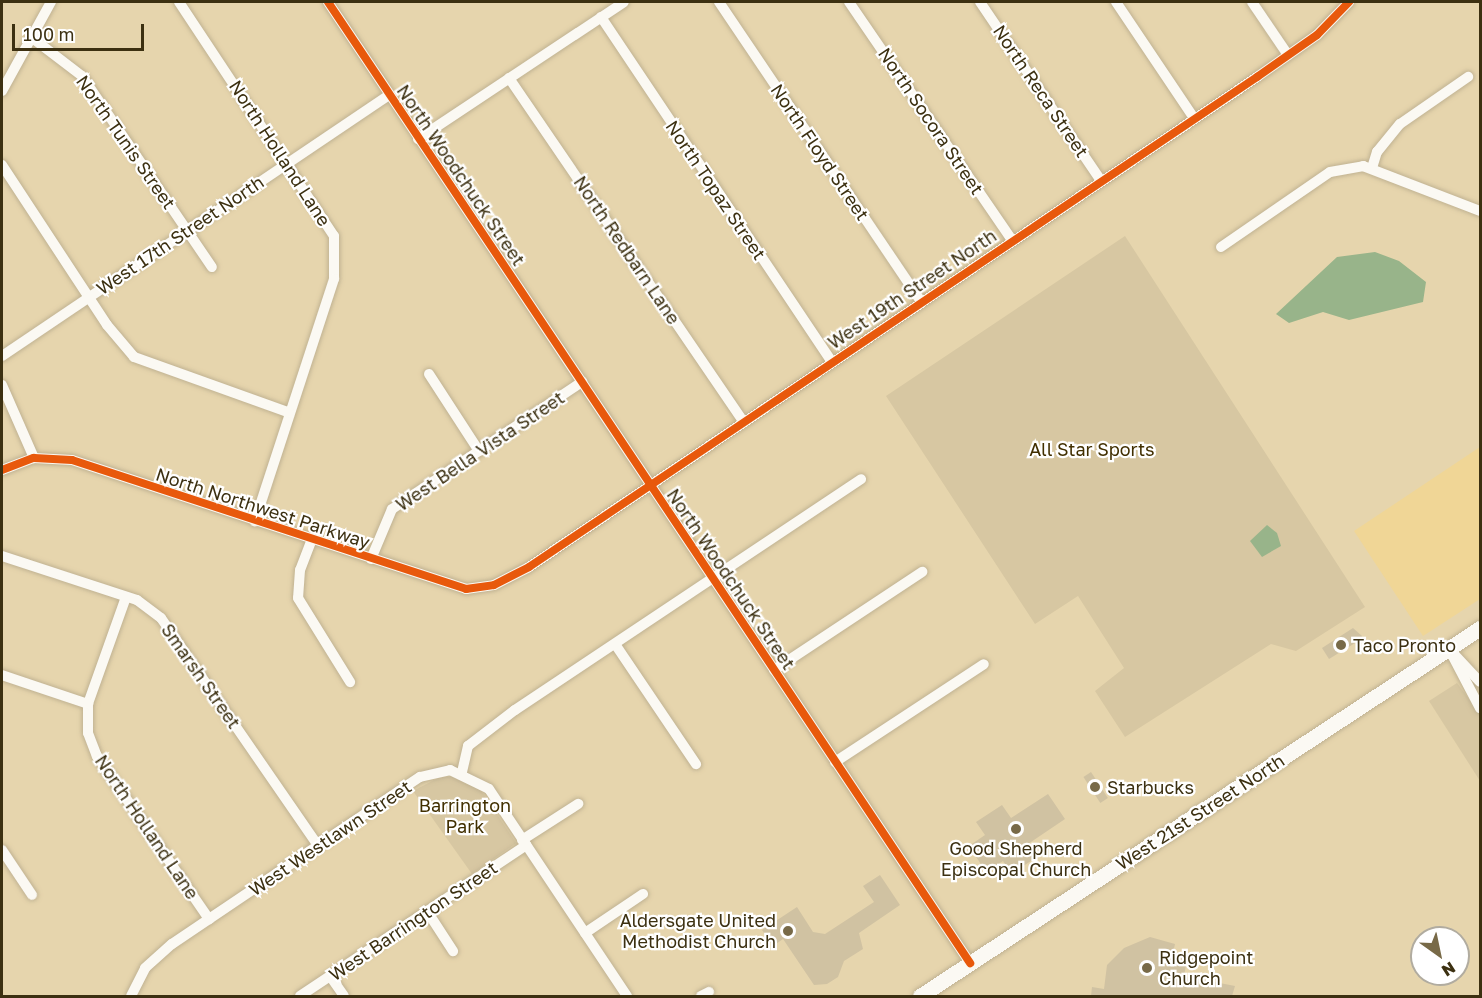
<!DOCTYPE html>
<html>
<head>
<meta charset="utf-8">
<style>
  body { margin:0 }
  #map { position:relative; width:1482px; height:998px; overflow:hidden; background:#e6d5ad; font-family:"Golos Text",sans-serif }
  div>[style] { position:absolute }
  .built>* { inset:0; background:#f0d696 }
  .green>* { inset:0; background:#d7c7a2 }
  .water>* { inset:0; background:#98b48a }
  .building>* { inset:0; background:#d0c2a2; transform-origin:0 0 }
  .roads { filter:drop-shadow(0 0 2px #c0b292) drop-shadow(0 0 2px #c0b292) }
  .minor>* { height:10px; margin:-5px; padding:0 5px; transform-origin:5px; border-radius:5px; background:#fbf9f3 }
  .secondary>* { height:15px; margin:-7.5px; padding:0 7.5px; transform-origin:7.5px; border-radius:7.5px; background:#fbf9f3 }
  .cycleway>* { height:8px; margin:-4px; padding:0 4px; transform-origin:4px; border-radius:4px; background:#e8590c }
  .dots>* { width:16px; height:16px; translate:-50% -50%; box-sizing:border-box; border:3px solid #fff; border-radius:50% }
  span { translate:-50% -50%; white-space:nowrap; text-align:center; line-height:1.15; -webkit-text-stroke:4.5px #fff; paint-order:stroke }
  .street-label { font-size:18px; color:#3c3011 }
  .park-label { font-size:18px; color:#412f00 }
  .poi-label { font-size:18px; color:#3c3011 }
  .left { translate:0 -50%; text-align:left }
  .right { translate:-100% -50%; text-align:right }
  .frame { position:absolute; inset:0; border:3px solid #3c3011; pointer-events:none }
  .north { position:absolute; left:1410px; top:926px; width:60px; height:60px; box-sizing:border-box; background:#fff; border:2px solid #b1aca0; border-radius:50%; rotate:147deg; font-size:16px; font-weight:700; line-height:24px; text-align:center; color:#3c3011 }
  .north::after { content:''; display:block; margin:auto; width:21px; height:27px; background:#786a48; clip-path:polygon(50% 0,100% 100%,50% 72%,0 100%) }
  .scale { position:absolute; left:12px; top:24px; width:132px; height:27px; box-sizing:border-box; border:3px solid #3c3011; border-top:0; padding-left:8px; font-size:18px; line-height:21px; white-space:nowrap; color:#3c3011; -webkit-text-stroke:4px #fff; paint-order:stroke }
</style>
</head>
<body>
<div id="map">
  <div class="built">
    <i style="clip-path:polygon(1480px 447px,1480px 599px,1423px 636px,1354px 531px)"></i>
  </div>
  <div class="green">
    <i style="clip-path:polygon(1125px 236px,1365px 607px,1296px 651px,1271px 644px,1125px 737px,1095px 691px,1124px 668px,1078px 596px,1035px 624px,886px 396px)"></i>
    <i style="clip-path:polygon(1457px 683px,1480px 714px,1480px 781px,1429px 701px)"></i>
    <i style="clip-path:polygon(440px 777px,457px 777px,480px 789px,516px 843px,472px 874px,413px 791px)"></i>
  </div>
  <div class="water">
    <i style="clip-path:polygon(1375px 252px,1399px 261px,1426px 282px,1423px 302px,1349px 320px,1323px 312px,1289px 323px,1276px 314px,1337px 257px)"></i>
    <i style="clip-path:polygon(1267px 525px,1277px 533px,1281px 546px,1262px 557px,1250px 541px)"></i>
  </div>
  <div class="building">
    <i style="clip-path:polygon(1353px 628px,1362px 636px,1360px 640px,1329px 659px,1322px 648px)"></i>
    <i style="left:1091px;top:772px;width:31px;height:9px;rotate:57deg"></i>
    <i style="clip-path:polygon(1048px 794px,1065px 819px,1028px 844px,1037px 857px,1011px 874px,1003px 861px,986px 872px,969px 846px,985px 835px,976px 822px,1002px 805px,1011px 818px)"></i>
    <i style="clip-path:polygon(880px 875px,900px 905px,859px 933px,863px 949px,844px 961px,838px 977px,827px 984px,814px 985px,783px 939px,773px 946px,762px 930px,797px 907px,813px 932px,825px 934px,874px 902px,863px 886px)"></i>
    <i style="clip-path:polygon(1150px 937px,1175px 944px,1173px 953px,1187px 960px,1184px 976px,1235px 986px,1232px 996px,1091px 996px,1092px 987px,1104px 989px,1107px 965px,1124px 948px)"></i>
  </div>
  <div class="roads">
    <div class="minor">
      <i style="left:179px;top:2px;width:281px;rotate:56.5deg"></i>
      <i style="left:334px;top:236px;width:43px;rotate:90deg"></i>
      <i style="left:334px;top:279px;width:255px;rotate:108.1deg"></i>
      <i style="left:328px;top:2px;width:1156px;rotate:56.25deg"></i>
      <i style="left:719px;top:2px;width:362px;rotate:56deg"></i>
      <i style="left:849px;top:2px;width:288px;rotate:55.6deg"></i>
      <i style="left:980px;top:2px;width:216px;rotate:55.9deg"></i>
      <i style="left:1116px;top:2px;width:140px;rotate:56.1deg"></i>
      <i style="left:1252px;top:2px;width:64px;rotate:55.8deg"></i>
      <i style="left:601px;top:17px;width:415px;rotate:56.2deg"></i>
      <i style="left:31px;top:37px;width:64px;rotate:37.4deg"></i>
      <i style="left:82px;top:76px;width:231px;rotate:55.8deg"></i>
      <i style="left:509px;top:78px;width:417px;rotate:55.7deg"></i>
      <i style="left:2px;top:91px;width:102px;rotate:-61.2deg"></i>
      <i style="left:418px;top:139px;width:247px;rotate:-33.6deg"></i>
      <i style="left:2px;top:165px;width:191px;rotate:56.7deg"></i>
      <i style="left:107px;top:325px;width:42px;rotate:49.8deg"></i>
      <i style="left:134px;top:357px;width:164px;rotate:19.7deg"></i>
      <i style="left:1372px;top:168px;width:17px;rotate:-73deg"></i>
      <i style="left:1377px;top:152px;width:36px;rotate:-51deg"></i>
      <i style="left:1400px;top:124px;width:83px;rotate:-34.7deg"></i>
      <i style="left:1221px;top:247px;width:132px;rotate:-34.5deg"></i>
      <i style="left:1330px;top:172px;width:34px;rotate:-10deg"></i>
      <i style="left:1363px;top:166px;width:125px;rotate:21deg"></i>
      <i style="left:2px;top:356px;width:467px;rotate:-34deg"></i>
      <i style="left:429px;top:374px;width:92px;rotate:57deg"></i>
      <i style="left:2px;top:385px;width:80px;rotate:66.3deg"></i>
      <i style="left:2px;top:470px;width:34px;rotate:-21deg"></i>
      <i style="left:34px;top:458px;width:38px;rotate:3deg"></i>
      <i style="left:72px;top:460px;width:415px;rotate:18.1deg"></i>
      <i style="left:466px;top:589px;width:28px;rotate:-8deg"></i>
      <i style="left:494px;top:585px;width:39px;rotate:-27deg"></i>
      <i style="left:529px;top:567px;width:878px;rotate:-33.94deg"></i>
      <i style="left:1257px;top:77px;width:73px;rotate:-35deg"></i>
      <i style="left:1317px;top:35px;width:46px;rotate:-45.9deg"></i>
      <i style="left:312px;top:539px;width:33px;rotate:111deg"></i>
      <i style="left:300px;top:570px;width:28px;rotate:94deg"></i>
      <i style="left:298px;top:598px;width:99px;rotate:58.2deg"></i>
      <i style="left:2px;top:556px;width:142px;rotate:18.1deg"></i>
      <i style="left:137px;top:600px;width:30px;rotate:37deg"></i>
      <i style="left:161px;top:618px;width:277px;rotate:55.4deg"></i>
      <i style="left:371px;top:559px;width:54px;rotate:-67.2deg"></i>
      <i style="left:392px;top:509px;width:229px;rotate:-33.8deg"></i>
      <i style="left:126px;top:597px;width:114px;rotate:109.6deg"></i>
      <i style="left:88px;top:704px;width:29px;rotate:90deg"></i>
      <i style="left:88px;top:733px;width:25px;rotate:69deg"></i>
      <i style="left:97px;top:756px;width:198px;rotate:55.5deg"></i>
      <i style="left:615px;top:644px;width:145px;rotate:56deg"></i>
      <i style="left:1449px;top:649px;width:67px;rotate:62.3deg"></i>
      <i style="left:1451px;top:651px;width:42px;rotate:46.9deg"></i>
      <i style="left:774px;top:670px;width:178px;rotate:-33.5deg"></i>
      <i style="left:2px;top:675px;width:91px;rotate:18.6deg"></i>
      <i style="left:835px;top:762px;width:178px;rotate:-33.3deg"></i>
      <i style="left:462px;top:772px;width:27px;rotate:-77deg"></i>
      <i style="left:468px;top:746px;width:59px;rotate:-37.5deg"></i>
      <i style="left:515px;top:710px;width:416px;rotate:-33.7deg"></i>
      <i style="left:522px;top:840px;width:67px;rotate:-32.7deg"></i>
      <i style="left:2px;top:850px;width:54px;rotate:56.3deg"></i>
      <i style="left:427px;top:911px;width:48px;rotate:57deg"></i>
      <i style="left:585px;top:933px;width:70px;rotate:-33.9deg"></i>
      <i style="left:330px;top:976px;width:24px;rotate:55deg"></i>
      <i style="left:131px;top:996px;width:31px;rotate:-63deg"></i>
      <i style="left:145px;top:968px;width:36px;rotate:-42deg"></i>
      <i style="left:172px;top:944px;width:299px;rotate:-34deg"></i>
      <i style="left:420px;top:777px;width:31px;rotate:-13deg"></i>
      <i style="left:450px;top:770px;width:43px;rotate:26deg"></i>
      <i style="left:489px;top:789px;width:249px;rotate:56.3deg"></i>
      <i style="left:300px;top:996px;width:272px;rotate:-33.7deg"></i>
      <i style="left:701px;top:996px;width:9px;rotate:-27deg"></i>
    </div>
    <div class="secondary">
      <i style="left:920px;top:996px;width:670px;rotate:-33.31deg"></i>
    </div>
  </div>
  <div class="cycleway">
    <i style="left:328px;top:2px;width:1156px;rotate:56.25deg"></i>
    <i style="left:2px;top:470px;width:34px;rotate:-21deg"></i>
    <i style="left:34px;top:458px;width:38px;rotate:3deg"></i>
    <i style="left:72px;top:460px;width:415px;rotate:18.1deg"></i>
    <i style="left:466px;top:589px;width:28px;rotate:-8deg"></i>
    <i style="left:494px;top:585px;width:39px;rotate:-27deg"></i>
    <i style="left:529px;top:567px;width:878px;rotate:-33.94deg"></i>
    <i style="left:1257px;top:77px;width:73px;rotate:-35deg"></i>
    <i style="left:1317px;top:35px;width:46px;rotate:-45.9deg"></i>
  </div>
  <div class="dots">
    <i style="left:1341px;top:645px;background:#786a48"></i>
    <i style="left:1095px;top:787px;background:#786a48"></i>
    <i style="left:1016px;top:829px;background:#786a48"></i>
    <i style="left:788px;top:931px;background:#786a48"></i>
    <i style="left:1147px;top:968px;background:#786a48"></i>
  </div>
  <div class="street-label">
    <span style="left:1041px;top:91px;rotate:56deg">North Reca Street</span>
    <span style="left:931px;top:121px;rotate:56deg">North Socora Street</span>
    <span style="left:126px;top:142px;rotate:55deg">North Tunis Street</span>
    <span style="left:820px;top:152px;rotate:56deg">North Floyd Street</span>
    <span style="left:280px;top:153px;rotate:57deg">North Holland Lane</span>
    <span style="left:461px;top:175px;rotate:56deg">North Woodchuck Street</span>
    <span style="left:716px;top:190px;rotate:56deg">North Topaz Street</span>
    <span style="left:180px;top:235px;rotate:-34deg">West 17th Street North</span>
    <span style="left:627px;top:250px;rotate:56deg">North Redbarn Lane</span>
    <span style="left:912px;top:289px;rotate:-34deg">West 19th Street North</span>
    <span style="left:480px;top:451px;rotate:-34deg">West Bella Vista Street</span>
    <span style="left:263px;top:508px;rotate:18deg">North Northwest Parkway</span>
    <span style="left:731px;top:579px;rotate:56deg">North Woodchuck Street</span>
    <span style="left:201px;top:676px;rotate:55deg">Smarsh Street</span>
    <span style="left:1200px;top:812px;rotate:-33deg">West 21st Street North</span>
    <span style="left:147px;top:827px;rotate:56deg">North Holland Lane</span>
    <span style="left:330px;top:838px;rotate:-34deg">West Westlawn Street</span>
    <span style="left:413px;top:921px;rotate:-34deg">West Barrington Street</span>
  </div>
  <div class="park-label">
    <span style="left:1092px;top:449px">All Star Sports</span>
    <span style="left:465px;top:816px">Barrington<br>Park</span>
  </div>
  <div class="poi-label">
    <span class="left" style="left:1353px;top:645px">Taco Pronto</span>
    <span class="left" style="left:1107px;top:787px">Starbucks</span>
    <span style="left:1016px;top:859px">Good Shepherd<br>Episcopal Church</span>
    <span class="right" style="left:776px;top:931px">Aldersgate United<br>Methodist Church</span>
    <span class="left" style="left:1159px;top:968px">Ridgepoint<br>Church</span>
  </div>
  <div class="frame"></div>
  <div class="north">N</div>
  <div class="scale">100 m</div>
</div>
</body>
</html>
